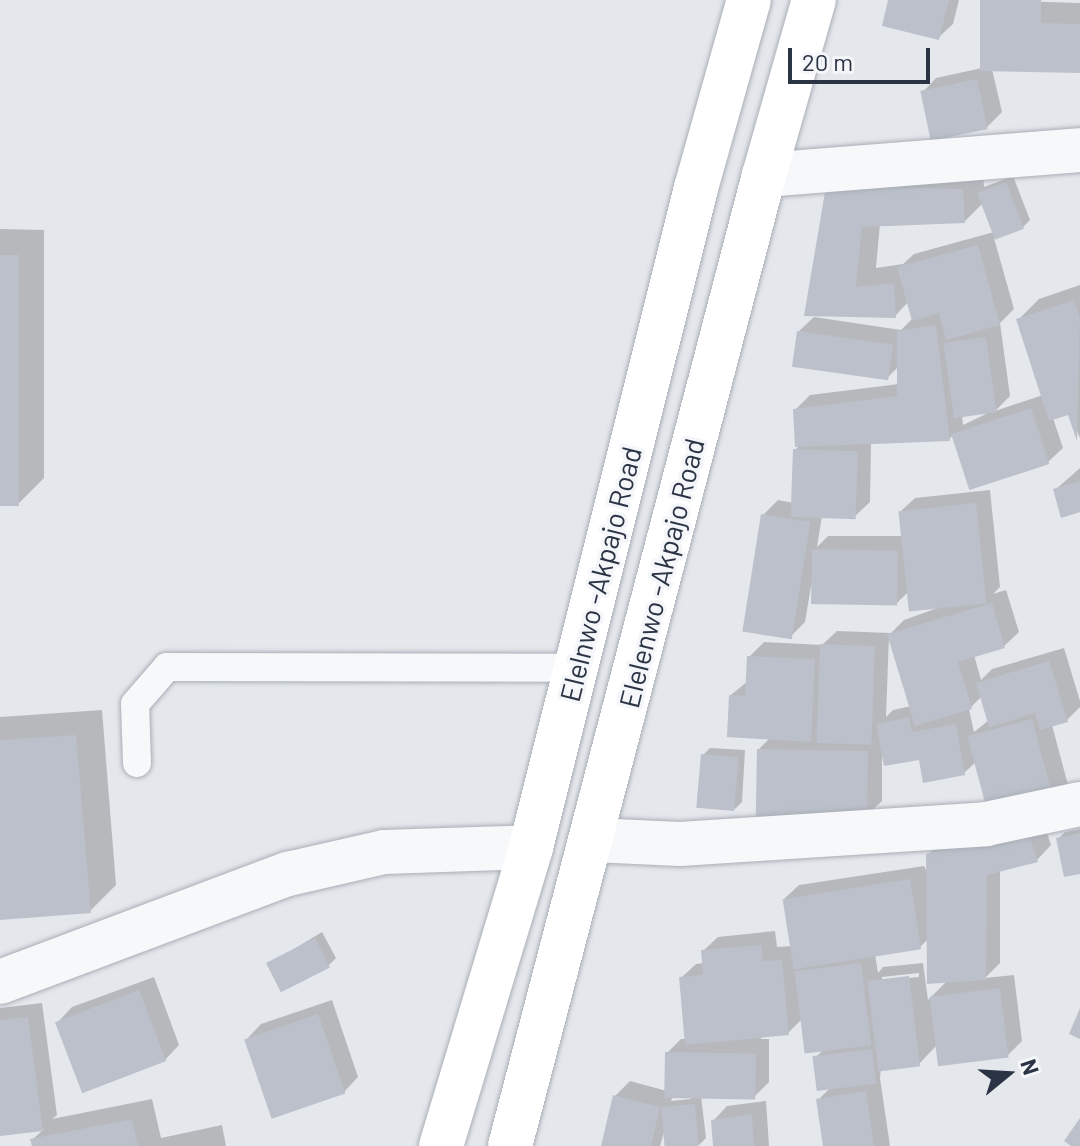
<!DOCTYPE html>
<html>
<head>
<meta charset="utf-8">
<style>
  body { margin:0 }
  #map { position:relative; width:1080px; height:1146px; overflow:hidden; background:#e4e7ec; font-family:Barlow,sans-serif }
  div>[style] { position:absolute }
  .shadow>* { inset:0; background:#0003 }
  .building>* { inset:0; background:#bbc0ca; transform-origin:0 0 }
  .roads { filter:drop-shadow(0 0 2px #a9aeb7) drop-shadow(0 0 2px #a9aeb7) }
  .lane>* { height:28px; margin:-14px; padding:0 14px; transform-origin:14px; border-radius:14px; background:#f7f8fa }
  .street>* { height:44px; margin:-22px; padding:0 22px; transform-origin:22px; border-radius:22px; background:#f7f8fa }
  .secondary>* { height:44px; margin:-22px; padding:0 22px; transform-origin:22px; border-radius:22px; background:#fff }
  span { translate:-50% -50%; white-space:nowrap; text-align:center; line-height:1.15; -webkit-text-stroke:7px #f4f6f9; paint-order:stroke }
  .street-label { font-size:28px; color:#2b3445 }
  .north { position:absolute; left:968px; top:1034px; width:80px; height:80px; -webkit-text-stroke:6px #f4f6f9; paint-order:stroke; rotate:72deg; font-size:22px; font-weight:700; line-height:32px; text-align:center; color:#2b3445 }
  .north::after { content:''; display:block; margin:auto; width:28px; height:36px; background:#2b3445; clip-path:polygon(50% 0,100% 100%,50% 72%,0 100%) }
  .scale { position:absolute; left:788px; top:48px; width:142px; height:36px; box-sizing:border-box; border:4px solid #2b3445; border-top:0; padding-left:10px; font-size:24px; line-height:28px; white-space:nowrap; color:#2b3445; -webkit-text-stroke:6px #f4f6f9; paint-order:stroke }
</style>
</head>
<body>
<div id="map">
  <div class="shadow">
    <i style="clip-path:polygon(890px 0,959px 0,953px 24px,938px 38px)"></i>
    <i style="clip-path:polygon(982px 0,1080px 3px,1080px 71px,992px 69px,1002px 112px,987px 127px,922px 93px,936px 78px,982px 68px)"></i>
    <i style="clip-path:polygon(evenodd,983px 169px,984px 187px,1013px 176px,1030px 220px,1023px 227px,994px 238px,1014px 309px,1000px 323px,1010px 396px,995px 411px,1043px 395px,1018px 320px,1039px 299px,1080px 285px,1080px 438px,1069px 412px,1053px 418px,1063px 448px,1048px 462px,954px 434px,949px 439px,871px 442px,870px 502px,855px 516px,822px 516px,817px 547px,828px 536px,903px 536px,900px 512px,915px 498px,990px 490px,1000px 587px,993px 594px,1006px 590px,1019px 632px,1004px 646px,974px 655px,981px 680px,992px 669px,1064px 648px,1080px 701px,1080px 707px,1067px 720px,1052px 725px,1068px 785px,1053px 799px,976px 762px,964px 773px,920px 757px,882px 754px,882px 801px,867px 815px,759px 749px,770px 738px,731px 695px,748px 681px,749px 657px,764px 642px,822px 645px,837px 631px,891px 633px,904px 620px,946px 605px,909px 591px,897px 603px,811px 586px,805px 622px,790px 637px,763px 515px,778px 500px,794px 503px,795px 450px,800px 445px,795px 410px,810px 395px,899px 384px,899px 366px,886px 379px,799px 331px,814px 317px,901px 330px,913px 318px,909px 301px,895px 316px,807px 314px,828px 187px,983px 169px,983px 203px,994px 232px,914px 254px,903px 264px,876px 268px,880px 224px,965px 221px,983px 203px,983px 169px,985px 412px,986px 414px,963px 425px,962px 415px,985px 412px,983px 169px,889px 636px,911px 706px,893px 710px,886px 717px,889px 636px,983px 169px,982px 696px,989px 720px,974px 732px,969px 709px,982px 696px)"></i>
    <i style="clip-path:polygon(0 229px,44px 230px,44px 478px,18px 504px,0 504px)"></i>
    <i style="clip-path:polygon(1080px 468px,1080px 510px,1055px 490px)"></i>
    <i style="clip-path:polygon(102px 710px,116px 885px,90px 911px,0 918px,0 717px)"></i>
    <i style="clip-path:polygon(710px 748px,745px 750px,742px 802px,735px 809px,703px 755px)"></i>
    <i style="clip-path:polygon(evenodd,1041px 815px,1051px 845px,1037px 860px,1000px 869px,1000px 963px,985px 978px,1014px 975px,1022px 1041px,1007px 1056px,936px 1046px,919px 1064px,881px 1068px,880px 1078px,890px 1146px,825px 1146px,818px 1100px,829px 1089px,815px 1058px,825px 1048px,802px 1019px,788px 1033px,761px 1036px,761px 1039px,769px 1039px,769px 1082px,755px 1096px,701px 1096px,706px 1138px,699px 1145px,667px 1146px,665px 1129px,660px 1146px,603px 1146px,615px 1096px,630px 1081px,667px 1091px,667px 1053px,681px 1039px,687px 1039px,681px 978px,696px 964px,704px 963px,703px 951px,718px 937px,775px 931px,777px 947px,792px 946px,784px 899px,799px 885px,924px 866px,928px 874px,928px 855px,943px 840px,1041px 815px,929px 938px,947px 981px,928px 1000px,923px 963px,883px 967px,878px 973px,875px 954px,920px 947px,929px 938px,1041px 815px,919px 973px,919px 977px,882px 981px,882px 977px,919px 973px,1041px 815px,673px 1096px,691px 1096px,691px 1099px,671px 1101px,673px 1096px)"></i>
    <i style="clip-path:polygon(1080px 829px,1080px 872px,1058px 839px,1065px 832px)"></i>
    <i style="clip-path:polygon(322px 932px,336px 958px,329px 965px,269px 964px)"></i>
    <i style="clip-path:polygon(154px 977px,179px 1045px,165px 1060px,58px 1022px,72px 1007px)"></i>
    <i style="clip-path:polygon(332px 1000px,358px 1077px,344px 1092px,247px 1039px,261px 1024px)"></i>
    <i style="clip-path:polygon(42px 1003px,57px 1115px,52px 1119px,152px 1099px,161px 1138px,222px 1125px,226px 1146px,34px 1146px,32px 1140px,44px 1129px,0 1134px,0 1008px)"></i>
    <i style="clip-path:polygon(766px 1101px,769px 1146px,715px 1146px,713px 1121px,727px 1106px)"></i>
  </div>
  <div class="building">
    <i style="clip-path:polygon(888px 0,949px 0,939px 40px,882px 26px)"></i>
    <i style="clip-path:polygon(980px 0,1041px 0,1041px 23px,1080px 24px,1080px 73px,980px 71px)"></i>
    <i style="left:977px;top:79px;width:51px;height:58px;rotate:78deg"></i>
    <i style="left:1006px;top:182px;width:50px;height:31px;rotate:69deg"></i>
    <i style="clip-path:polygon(826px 186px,963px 189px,965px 223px,862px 227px,856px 287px,894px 283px,896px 318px,804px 316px)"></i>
    <i style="clip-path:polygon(978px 245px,1000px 325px,946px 340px,939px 313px,912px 321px,897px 267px)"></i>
    <i style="left:0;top:255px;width:19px;height:251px"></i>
    <i style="clip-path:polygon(1074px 300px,1080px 319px,1077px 441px,1068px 415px,1049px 421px,1016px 319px)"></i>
    <i style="clip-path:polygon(936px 325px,950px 441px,795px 447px,793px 409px,897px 396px,897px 331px)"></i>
    <i style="left:797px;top:331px;width:97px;height:36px;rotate:8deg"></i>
    <i style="left:986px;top:337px;width:76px;height:43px;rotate:82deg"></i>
    <i style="left:1031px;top:408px;width:59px;height:84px;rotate:72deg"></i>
    <i style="left:793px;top:449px;width:65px;height:68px;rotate:2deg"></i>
    <i style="clip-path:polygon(1080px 481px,1080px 512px,1061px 518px,1053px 489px)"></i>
    <i style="left:976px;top:503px;width:101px;height:78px;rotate:84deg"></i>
    <i style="left:761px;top:514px;width:50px;height:119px;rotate:9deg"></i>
    <i style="left:812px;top:549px;width:86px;height:55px;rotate:1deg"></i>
    <i style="clip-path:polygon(992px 603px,1005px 648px,958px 662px,972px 709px,915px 726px,887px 634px)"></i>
    <i style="left:820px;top:644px;width:55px;height:99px;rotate:2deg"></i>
    <i style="clip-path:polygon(747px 656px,815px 659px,811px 742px,727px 737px,729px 695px,745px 696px)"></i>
    <i style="clip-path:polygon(1049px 661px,1068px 722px,1040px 730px,1035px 713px,989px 727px,976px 683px)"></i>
    <i style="clip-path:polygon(909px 717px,912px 732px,956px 724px,965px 775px,923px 783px,919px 760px,884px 766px,876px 724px)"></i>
    <i style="left:1032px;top:719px;width:85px;height:67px;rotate:75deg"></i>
    <i style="clip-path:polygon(76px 735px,91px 913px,0 920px,0 740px)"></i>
    <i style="left:757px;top:749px;width:111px;height:68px;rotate:1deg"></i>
    <i style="left:701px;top:754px;width:38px;height:54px;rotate:5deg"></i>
    <i style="clip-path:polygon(1027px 829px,1038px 862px,987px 875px,986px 980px,927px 984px,926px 854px)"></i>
    <i style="clip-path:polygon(1080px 833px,1080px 874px,1064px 877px,1056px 838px)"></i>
    <i style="left:910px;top:879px;width:71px;height:129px;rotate:81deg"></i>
    <i style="left:315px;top:938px;width:33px;height:55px;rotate:63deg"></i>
    <i style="clip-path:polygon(761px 945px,763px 961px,782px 960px,789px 1035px,685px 1045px,679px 977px,703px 975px,701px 950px)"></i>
    <i style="left:861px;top:963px;width:83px;height:67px;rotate:83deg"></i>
    <i style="left:909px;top:976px;width:91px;height:42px;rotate:83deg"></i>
    <i style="left:1000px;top:988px;width:70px;height:71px;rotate:83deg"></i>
    <i style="left:139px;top:990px;width:76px;height:90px;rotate:69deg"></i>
    <i style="clip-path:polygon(1080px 1008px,1080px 1039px,1069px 1034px)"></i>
    <i style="left:318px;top:1014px;width:84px;height:78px;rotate:71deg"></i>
    <i style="clip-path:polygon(28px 1017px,43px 1131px,0 1136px,0 1020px)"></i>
    <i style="left:872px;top:1049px;width:35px;height:60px;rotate:83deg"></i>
    <i style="left:665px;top:1052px;width:91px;height:46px;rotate:1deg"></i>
    <i style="clip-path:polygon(866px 1091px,874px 1146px,823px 1146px,816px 1099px)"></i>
    <i style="clip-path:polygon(613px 1095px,660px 1107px,651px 1146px,601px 1146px)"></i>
    <i style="left:695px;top:1104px;width:42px;height:34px;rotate:85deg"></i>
    <i style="clip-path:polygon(752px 1114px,754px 1146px,713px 1146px,711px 1120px)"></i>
    <i style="clip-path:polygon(1080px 1118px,1080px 1146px,1071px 1146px,1064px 1141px)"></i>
    <i style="clip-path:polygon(132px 1119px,138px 1146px,32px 1146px,30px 1139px)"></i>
  </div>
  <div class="roads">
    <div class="lane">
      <i style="left:137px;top:763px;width:59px;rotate:-91.9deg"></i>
      <i style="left:135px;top:704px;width:49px;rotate:-49.1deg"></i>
      <i style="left:167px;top:667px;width:409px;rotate:0.1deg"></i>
    </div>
    <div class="street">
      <i style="left:764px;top:175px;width:317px;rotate:-4.5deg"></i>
      <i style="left:592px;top:840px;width:88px;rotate:2.6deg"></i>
      <i style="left:680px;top:844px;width:307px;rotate:-3.7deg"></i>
      <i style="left:986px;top:824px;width:96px;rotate:-12deg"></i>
      <i style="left:0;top:982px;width:308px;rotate:-20.6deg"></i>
      <i style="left:288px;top:874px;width:98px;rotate:-12.9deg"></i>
      <i style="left:384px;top:852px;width:147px;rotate:-1.9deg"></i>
    </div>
    <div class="secondary">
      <i style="left:441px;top:1146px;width:312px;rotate:-73.2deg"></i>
      <i style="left:531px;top:847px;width:679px;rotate:-75.94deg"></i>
      <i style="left:696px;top:188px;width:195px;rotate:-74.3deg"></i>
      <i style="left:510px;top:1146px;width:1004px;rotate:-75.34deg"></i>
      <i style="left:764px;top:175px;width:182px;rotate:-74.1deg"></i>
    </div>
  </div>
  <div class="street-label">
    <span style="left:661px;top:573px;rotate:-76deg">Elelenwo -Akpajo Road</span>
    <span style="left:600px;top:574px;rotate:-76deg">Elelnwo -Akpajo Road</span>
  </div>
  <div class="north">N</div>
  <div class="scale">20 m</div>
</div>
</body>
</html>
